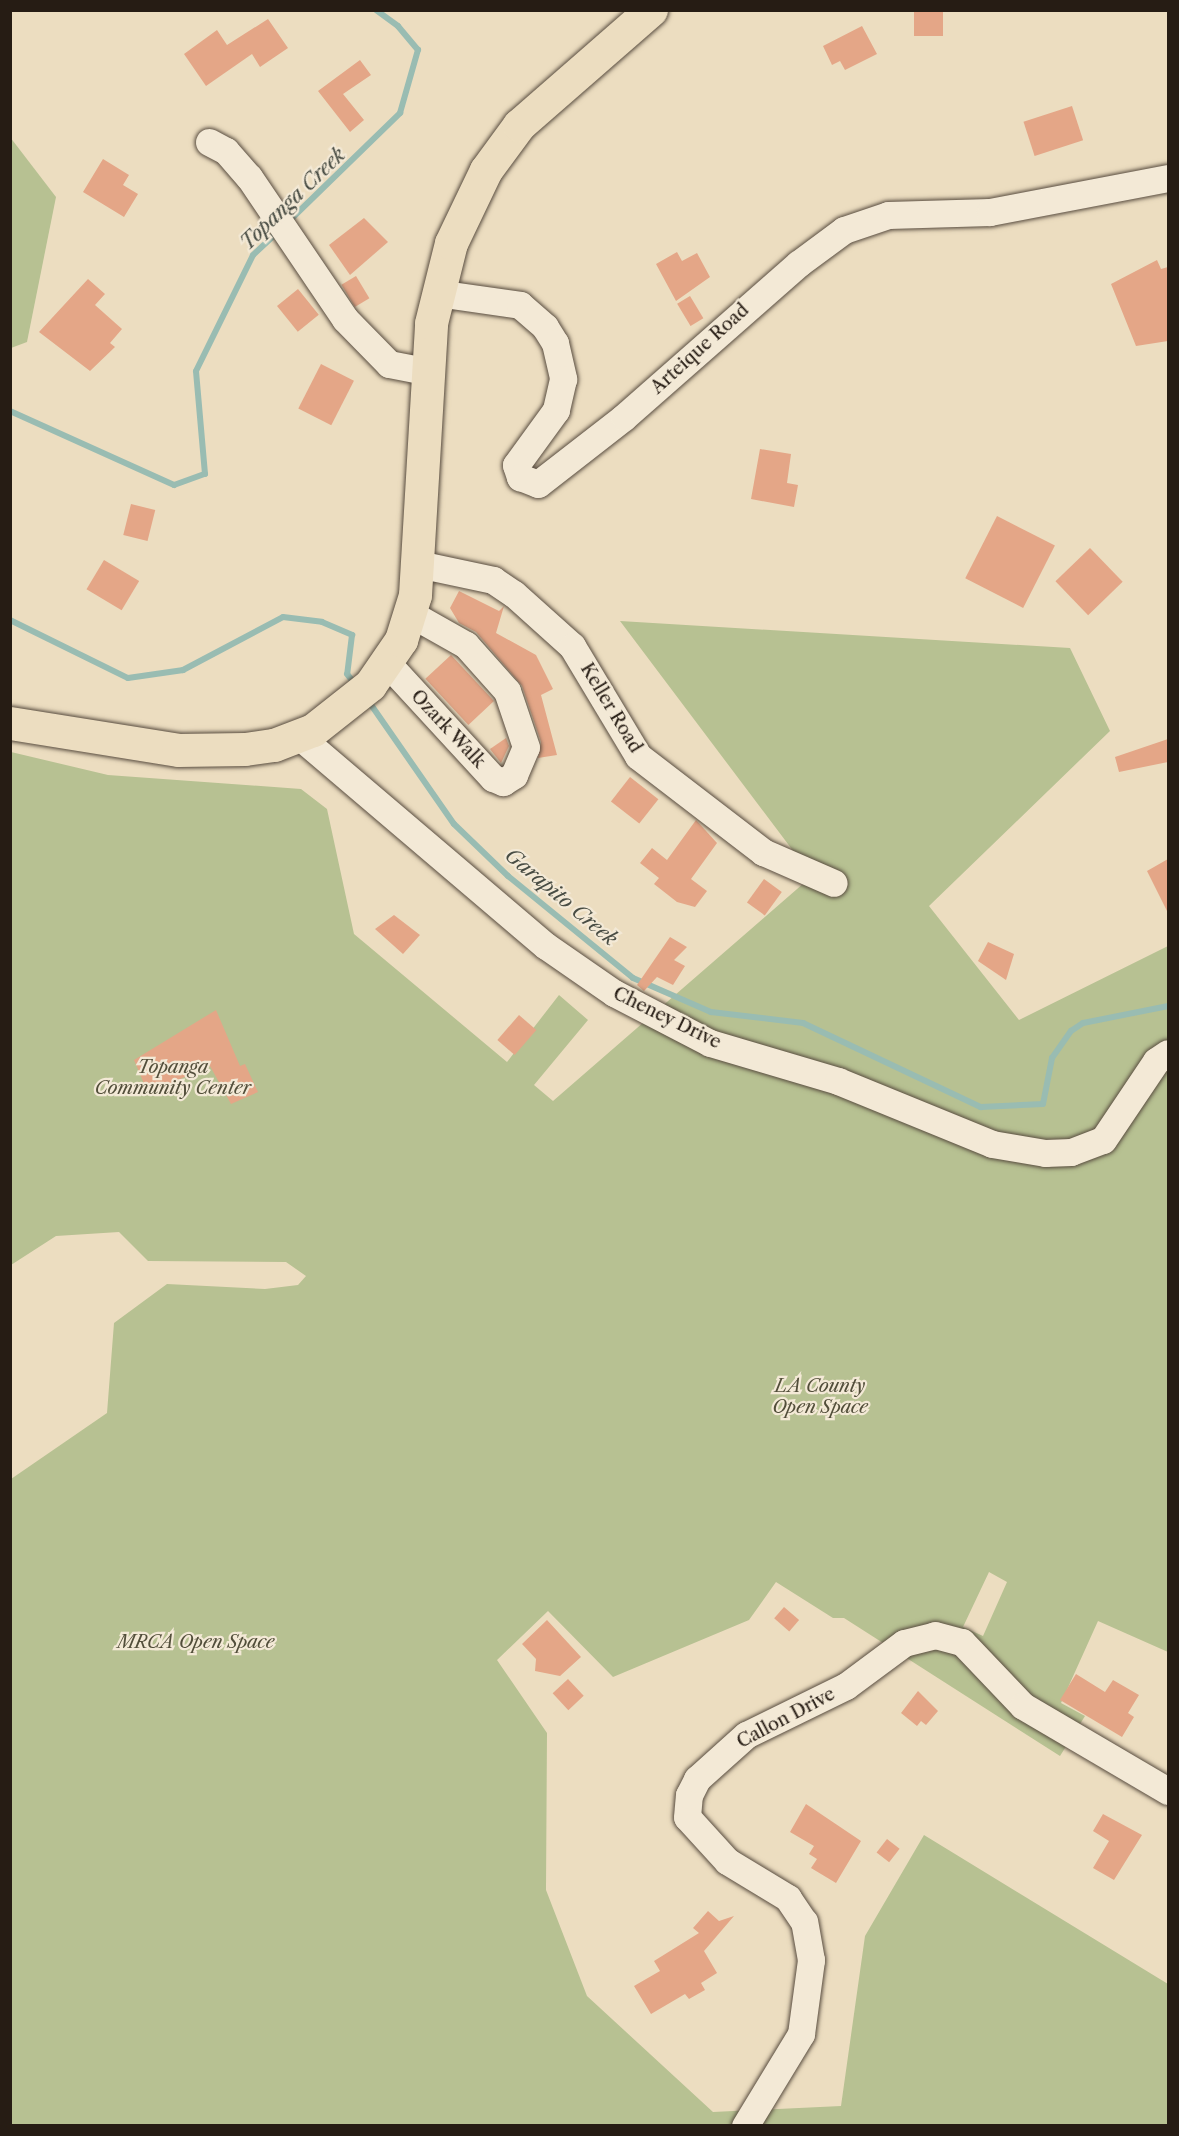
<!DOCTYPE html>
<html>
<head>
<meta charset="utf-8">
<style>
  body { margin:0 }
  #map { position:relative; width:1179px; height:2136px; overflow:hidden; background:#ecddc0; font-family:"Libre Caslon Text",serif }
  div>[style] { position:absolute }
  .green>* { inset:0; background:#b7c192 }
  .stream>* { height:6px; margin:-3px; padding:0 3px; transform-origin:3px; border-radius:3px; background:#99bcb2 }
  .building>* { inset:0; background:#e4a687; transform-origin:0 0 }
  .roads { filter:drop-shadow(0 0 2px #584c3f) drop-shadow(0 0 2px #584c3f) }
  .minor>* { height:27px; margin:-13.5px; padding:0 13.5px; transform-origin:13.5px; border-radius:13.5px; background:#f3e9d6 }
  .major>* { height:33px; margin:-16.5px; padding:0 16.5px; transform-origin:16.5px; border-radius:16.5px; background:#ecddc0 }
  span { translate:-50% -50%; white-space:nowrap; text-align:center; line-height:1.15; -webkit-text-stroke:4.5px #f3e9d6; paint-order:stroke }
  .street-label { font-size:18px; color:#261c14 }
  .park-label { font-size:18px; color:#524e3a; font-style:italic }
  .water-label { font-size:20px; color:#484c43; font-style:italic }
  .frame { position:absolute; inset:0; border:12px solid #261c14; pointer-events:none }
</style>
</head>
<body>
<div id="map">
  <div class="green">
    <i style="clip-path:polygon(10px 137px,56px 197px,27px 342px,11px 348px)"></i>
    <i style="clip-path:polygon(evenodd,620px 621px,1070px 648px,1110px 731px,929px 906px,1019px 1020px,1168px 946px,1168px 1652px,1098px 1621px,1061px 1703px,1085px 1716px,1060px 1756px,844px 1618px,833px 1618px,776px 1582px,749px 1620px,613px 1677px,548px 1611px,497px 1660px,547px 1733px,546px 1890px,587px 1996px,713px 2112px,841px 2106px,865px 1936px,924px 1835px,1168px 1984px,1168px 2125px,11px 2125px,11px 1479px,107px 1413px,114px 1323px,167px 1284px,265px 1289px,298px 1285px,306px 1276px,286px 1262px,148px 1261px,119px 1232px,56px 1236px,11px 1265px,11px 752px,108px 775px,301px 789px,327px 809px,354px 934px,507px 1062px,559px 995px,588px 1020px,534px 1085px,553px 1101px,812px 876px,620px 621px,989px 1572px,1007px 1582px,983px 1636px,963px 1627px,989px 1572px)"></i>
  </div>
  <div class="stream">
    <i style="left:287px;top:223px;width:158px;rotate:-44.2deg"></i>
    <i style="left:400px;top:113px;width:66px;rotate:-74.1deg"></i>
    <i style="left:418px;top:50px;width:31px;rotate:-130deg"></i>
    <i style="left:398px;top:26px;width:27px;rotate:-144deg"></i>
    <i style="left:10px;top:411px;width:180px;rotate:24.3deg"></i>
    <i style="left:174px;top:485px;width:33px;rotate:-20deg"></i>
    <i style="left:205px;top:474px;width:103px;rotate:-95deg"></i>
    <i style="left:196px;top:371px;width:129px;rotate:-63.8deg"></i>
    <i style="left:253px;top:255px;width:34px;rotate:-43deg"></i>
    <i style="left:10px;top:620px;width:131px;rotate:26.2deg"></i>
    <i style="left:128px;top:678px;width:56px;rotate:-8.3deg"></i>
    <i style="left:183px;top:670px;width:113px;rotate:-27.9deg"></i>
    <i style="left:283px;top:617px;width:39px;rotate:7deg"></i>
    <i style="left:322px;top:622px;width:33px;rotate:23deg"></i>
    <i style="left:352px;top:635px;width:39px;rotate:97deg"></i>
    <i style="left:347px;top:674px;width:13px;rotate:51deg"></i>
    <i style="left:367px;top:699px;width:152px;rotate:55.2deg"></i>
    <i style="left:454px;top:824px;width:75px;rotate:43.9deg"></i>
    <i style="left:508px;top:876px;width:161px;rotate:39.2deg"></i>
    <i style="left:633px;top:978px;width:85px;rotate:23.6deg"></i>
    <i style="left:711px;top:1012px;width:93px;rotate:6.8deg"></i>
    <i style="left:803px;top:1023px;width:197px;rotate:25.3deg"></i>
    <i style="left:981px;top:1107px;width:62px;rotate:-2.8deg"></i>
    <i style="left:1043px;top:1104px;width:47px;rotate:-78.9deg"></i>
    <i style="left:1052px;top:1058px;width:33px;rotate:-55deg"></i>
    <i style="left:1071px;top:1031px;width:14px;rotate:-34deg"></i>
    <i style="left:1083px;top:1023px;width:87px;rotate:-11.3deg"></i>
  </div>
  <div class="building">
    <i style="left:914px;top:10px;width:29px;height:26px"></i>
    <i style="clip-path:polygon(268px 19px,288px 48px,260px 67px,252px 54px,206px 86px,184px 54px,217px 30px,227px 45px)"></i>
    <i style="clip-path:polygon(862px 26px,877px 54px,845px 70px,840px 61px,832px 65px,823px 46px)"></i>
    <i style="clip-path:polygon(360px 60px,371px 75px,343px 94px,364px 120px,350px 132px,318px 91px)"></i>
    <i style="left:1072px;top:106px;width:36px;height:51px;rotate:72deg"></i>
    <i style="clip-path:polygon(103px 159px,129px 175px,123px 185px,138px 194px,124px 217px,83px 192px)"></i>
    <i style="clip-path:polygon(364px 218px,388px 242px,350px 275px,329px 245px)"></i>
    <i style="clip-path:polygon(677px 252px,682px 261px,697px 253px,710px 277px,676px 301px,656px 264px)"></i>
    <i style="clip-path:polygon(1157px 260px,1161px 269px,1168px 267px,1168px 341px,1136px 346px,1111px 284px)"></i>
    <i style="left:356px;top:276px;width:26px;height:17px;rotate:59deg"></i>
    <i style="clip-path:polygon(88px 279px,105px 294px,95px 305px,122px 329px,110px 343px,115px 347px,90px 371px,39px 332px)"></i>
    <i style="left:298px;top:289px;width:33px;height:27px;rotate:51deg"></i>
    <i style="left:690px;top:296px;width:26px;height:15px;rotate:59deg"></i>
    <i style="left:321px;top:364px;width:37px;height:50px;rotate:27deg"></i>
    <i style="clip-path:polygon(760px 449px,791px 454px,787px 483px,798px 485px,794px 507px,751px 499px)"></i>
    <i style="left:131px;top:504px;width:25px;height:32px;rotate:14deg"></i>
    <i style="left:997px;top:516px;width:65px;height:70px;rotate:27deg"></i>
    <i style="left:1090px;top:548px;width:47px;height:48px;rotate:46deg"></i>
    <i style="left:104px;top:560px;width:41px;height:34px;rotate:31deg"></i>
    <i style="clip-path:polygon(459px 591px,499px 611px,504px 606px,496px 633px,536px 655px,553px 689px,541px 695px,557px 755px,538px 758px,541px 742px,522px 686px,476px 632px,459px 623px,450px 608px)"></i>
    <i style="left:451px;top:655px;width:63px;height:35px;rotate:47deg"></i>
    <i style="clip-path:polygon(506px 738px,509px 746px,501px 763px,490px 749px)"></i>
    <i style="clip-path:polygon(1168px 739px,1168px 762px,1119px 772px,1115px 757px)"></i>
    <i style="left:630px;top:777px;width:36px;height:31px;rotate:38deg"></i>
    <i style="clip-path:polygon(696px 820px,717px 843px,691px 879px,707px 891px,695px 907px,677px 902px,654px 884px,659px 878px,640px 863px,652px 848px,667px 860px)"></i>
    <i style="clip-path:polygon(1168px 859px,1168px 913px,1147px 871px)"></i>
    <i style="left:764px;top:879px;width:22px;height:29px;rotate:36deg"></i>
    <i style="clip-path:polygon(394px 915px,420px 935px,403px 954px,375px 929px)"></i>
    <i style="clip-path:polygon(670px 937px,687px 947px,674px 960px,685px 966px,673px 985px,657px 977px,644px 991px,637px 985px)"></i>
    <i style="clip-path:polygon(988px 942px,1014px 954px,1006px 980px,978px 961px)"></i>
    <i style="clip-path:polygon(216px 1010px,240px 1066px,245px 1064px,258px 1092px,231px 1104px,210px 1066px,148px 1093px,134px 1060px)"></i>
    <i style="left:519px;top:1015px;width:23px;height:33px;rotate:41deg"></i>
    <i style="left:784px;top:1607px;width:20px;height:15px;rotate:41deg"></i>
    <i style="clip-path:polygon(547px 1620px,581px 1657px,560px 1676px,535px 1671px,536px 1659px,522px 1644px)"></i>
    <i style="clip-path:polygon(1076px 1674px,1105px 1692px,1113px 1680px,1139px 1695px,1128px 1713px,1134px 1717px,1122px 1737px,1060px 1700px)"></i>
    <i style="left:568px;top:1679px;width:23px;height:21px;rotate:47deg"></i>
    <i style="clip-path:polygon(918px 1691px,938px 1711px,926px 1725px,921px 1721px,917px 1726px,901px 1713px)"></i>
    <i style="clip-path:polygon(806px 1804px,861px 1841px,836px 1883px,811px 1868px,817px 1859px,809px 1854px,814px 1846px,790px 1832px)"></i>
    <i style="clip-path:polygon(1103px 1814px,1142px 1835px,1114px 1880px,1093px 1868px,1109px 1841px,1093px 1831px)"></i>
    <i style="left:887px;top:1839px;width:16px;height:17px;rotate:38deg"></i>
    <i style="clip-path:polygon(708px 1911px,719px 1921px,734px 1916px,704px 1951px,717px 1973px,701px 1983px,705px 1990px,689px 1999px,685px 1994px,651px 2014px,634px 1986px,660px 1971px,654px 1961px,699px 1933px,693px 1928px)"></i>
  </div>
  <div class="roads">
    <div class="minor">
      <i style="left:209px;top:142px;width:19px;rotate:28deg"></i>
      <i style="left:226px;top:151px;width:35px;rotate:49deg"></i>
      <i style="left:249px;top:177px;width:171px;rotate:55.9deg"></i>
      <i style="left:345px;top:319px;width:63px;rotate:45.6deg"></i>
      <i style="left:389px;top:364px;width:38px;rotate:11deg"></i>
      <i style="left:437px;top:293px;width:84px;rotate:8.2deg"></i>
      <i style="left:520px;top:305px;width:33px;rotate:41deg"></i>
      <i style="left:545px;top:327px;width:19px;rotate:58deg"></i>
      <i style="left:555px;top:343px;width:37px;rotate:77deg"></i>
      <i style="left:563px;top:379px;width:32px;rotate:103deg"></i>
      <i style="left:556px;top:410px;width:68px;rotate:126deg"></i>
      <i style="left:516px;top:465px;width:13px;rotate:72deg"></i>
      <i style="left:520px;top:477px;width:19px;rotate:21deg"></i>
      <i style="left:538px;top:484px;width:109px;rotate:-37.9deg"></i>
      <i style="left:624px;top:417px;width:232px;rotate:-41.3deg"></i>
      <i style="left:798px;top:264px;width:57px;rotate:-36.5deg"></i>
      <i style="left:844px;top:230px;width:46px;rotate:-18.8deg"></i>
      <i style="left:888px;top:215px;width:102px;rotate:-1.7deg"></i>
      <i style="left:990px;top:212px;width:181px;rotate:-10.8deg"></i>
      <i style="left:418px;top:564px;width:77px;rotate:12deg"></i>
      <i style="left:493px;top:580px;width:25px;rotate:34deg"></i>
      <i style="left:514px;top:594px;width:78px;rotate:41.9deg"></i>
      <i style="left:572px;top:646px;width:128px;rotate:59deg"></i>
      <i style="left:638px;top:756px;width:158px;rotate:37.5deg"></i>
      <i style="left:763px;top:852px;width:77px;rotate:23.6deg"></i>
      <i style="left:388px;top:664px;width:155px;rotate:47.4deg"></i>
      <i style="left:493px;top:778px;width:11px;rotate:22deg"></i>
      <i style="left:503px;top:782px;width:13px;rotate:-32deg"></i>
      <i style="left:514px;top:775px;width:30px;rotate:-67deg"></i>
      <i style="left:526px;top:747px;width:59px;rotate:-108.7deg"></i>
      <i style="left:507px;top:691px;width:62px;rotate:-131.7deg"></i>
      <i style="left:466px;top:645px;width:63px;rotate:-150.6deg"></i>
      <i style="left:299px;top:736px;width:324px;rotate:40.4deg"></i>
      <i style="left:546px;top:946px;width:83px;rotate:34.7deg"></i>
      <i style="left:614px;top:993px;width:108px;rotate:27.5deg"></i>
      <i style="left:710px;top:1043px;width:134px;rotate:16.5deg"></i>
      <i style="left:838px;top:1081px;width:166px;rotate:22.2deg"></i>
      <i style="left:992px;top:1144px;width:54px;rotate:9.6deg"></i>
      <i style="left:1045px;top:1153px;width:26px;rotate:-2deg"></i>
      <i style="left:1071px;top:1152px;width:34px;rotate:-21deg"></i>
      <i style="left:1103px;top:1140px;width:95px;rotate:-56.1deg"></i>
      <i style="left:1156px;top:1061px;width:14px;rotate:-34deg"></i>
      <i style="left:745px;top:2126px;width:108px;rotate:-58.7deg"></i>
      <i style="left:801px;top:2034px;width:75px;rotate:-82.3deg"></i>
      <i style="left:811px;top:1960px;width:39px;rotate:-100deg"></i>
      <i style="left:804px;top:1922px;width:29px;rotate:-124deg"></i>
      <i style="left:788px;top:1898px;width:71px;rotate:-148.8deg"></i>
      <i style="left:727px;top:1861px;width:59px;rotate:-132.3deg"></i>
      <i style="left:687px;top:1817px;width:22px;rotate:-85deg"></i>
      <i style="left:689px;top:1795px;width:18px;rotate:-63deg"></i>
      <i style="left:697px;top:1779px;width:66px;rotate:-41.9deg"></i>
      <i style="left:746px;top:1735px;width:111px;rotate:-26.1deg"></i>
      <i style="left:846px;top:1686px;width:72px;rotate:-36.6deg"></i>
      <i style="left:904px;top:1643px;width:32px;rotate:-14deg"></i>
      <i style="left:935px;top:1635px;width:28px;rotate:15deg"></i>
      <i style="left:962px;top:1642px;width:88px;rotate:46.4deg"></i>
      <i style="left:1023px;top:1706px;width:168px;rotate:30.4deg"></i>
    </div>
    <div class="major">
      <i style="left:10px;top:723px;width:170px;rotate:9.1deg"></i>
      <i style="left:178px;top:750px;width:67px;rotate:-0.9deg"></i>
      <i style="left:245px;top:749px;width:29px;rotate:-8deg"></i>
      <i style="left:274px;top:745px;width:42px;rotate:-21deg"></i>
      <i style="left:313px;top:730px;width:73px;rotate:-38.3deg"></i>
      <i style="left:370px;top:685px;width:55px;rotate:-55.4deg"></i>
      <i style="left:401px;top:640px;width:47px;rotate:-72.7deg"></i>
      <i style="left:415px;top:595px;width:272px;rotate:-86.6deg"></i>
      <i style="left:431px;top:323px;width:82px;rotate:-76deg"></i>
      <i style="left:451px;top:243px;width:81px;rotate:-64.4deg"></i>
      <i style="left:486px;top:170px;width:56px;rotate:-53.7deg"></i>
      <i style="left:519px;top:125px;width:175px;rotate:-41.1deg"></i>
    </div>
  </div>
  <div class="street-label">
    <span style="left:700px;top:349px;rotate:-42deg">Arteique Road</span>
    <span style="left:611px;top:708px;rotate:59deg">Keller Road</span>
    <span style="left:448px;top:729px;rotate:47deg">Ozark Walk</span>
    <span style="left:667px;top:1018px;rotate:26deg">Cheney Drive</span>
    <span style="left:786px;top:1718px;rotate:-28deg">Callon Drive</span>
  </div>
  <div class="park-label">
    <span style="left:173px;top:1078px">Topanga<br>Community Center</span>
    <span style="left:820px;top:1397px">LA County<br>Open Space</span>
    <span style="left:196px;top:1642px">MRCA Open Space</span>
  </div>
  <div class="water-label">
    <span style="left:293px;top:199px;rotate:-44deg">Topanga Creek</span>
    <span style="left:561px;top:897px;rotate:40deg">Garapito Creek</span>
  </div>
  <div class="frame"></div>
</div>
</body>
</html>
